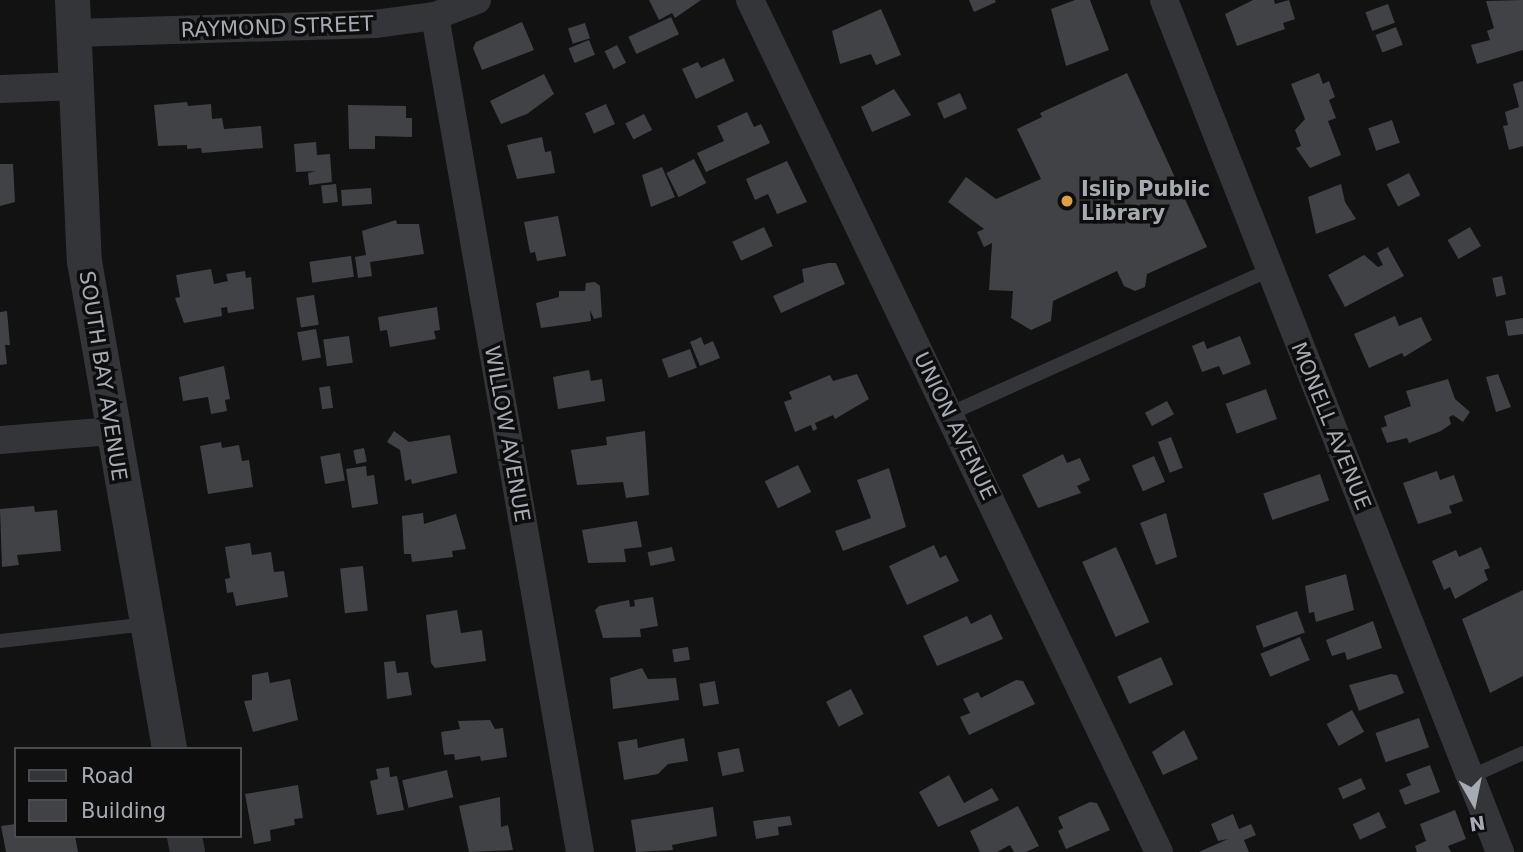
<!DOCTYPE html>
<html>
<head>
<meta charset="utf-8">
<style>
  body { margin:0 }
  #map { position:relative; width:1523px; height:852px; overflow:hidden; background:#121213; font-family:"DejaVu Sans",sans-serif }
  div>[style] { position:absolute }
  .building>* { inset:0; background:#414246; transform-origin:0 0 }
  .service>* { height:14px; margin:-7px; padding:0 7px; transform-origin:7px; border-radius:7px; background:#343538 }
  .minor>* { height:28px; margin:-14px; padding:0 14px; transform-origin:14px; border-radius:14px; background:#343538 }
  .tertiary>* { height:35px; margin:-17.5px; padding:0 17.5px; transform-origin:17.5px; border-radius:17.5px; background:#343538 }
  .dots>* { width:19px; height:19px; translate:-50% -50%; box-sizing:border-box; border:4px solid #0d0d0e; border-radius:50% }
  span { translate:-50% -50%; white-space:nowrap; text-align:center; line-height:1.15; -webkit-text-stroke:7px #0d0d0e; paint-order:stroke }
  .street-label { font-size:21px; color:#a5aab3 }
  .poi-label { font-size:21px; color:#a5aab3; font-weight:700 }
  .left { translate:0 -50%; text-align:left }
  .legend { position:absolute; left:14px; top:747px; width:228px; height:91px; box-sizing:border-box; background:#0d0d0e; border:2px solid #4a4c50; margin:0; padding:9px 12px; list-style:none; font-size:21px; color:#a5aab3 }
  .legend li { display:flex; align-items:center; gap:14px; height:35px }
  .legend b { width:35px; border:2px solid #4a4c50 }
  .north { position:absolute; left:1439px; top:768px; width:70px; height:70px; -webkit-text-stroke:5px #0d0d0e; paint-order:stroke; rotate:171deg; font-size:19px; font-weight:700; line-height:28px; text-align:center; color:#a5aab3 }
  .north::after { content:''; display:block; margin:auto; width:24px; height:32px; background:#a5aab3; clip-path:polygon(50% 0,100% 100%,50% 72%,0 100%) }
</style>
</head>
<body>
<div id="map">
  <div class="building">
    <i style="clip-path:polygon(649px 0,701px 0,675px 18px,672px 13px,659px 20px)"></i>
    <i style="clip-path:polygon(969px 0,995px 0,996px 2px,974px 12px)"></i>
    <i style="clip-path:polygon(1075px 0,1090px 0,1109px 50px,1066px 66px,1051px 9px)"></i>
    <i style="clip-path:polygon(1253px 0,1274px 0,1275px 4px,1289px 0,1295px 19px,1283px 23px,1285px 29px,1237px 46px,1225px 14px)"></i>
    <i style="clip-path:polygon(1523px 0,1523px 50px,1477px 64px,1471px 45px,1490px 40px,1487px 31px,1494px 28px,1486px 1px)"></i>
    <i style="left:1388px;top:4px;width:20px;height:24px;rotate:70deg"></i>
    <i style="clip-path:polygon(881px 9px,901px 55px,876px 65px,871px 54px,840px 64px,832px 31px)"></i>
    <i style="left:671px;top:17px;width:19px;height:47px;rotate:65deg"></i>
    <i style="clip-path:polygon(522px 22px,534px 50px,482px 70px,473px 48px,476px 42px)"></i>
    <i style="left:585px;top:23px;width:16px;height:18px;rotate:72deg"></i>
    <i style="left:1396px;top:27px;width:19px;height:22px;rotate:69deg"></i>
    <i style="left:589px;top:40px;width:16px;height:22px;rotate:68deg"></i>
    <i style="left:617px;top:45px;width:20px;height:14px;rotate:63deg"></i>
    <i style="clip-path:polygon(724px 58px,734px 81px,696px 99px,682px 69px,698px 62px,701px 68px)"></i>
    <i style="clip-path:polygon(1127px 73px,1207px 247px,1147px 274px,1145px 287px,1135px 291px,1124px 286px,1117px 271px,1053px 301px,1051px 321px,1031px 330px,1011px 318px,1013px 291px,989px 290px,992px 243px,984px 247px,977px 232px,984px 229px,948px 202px,966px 177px,996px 199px,1041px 179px,1017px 129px,1042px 117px,1040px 113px)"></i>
    <i style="clip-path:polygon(1319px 73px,1323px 84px,1329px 81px,1335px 97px,1329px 100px,1336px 118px,1328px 121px,1341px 155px,1310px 168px,1296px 148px,1301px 146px,1295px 130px,1305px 119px,1291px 84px)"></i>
    <i style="clip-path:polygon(544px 74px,554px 94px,527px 114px,501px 124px,490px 101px)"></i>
    <i style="clip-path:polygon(1523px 81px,1523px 146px,1509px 150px,1503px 126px,1508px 125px,1505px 112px,1519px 107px,1513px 84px)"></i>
    <i style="clip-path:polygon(894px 89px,911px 115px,872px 132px,861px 107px)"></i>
    <i style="left:960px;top:93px;width:17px;height:25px;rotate:66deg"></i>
    <i style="clip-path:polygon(187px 102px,188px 106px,211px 104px,212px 119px,222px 118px,224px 129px,261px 126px,263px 148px,202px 153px,201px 148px,187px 149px,187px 145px,158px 146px,154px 105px)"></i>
    <i style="left:606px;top:104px;width:22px;height:23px;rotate:66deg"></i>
    <i style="clip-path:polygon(348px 105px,406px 106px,406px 118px,412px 118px,412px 137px,375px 136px,375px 149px,349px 149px)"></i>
    <i style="clip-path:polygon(747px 112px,754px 127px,761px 124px,770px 143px,706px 172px,697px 153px,724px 141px,717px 126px)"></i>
    <i style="left:644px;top:114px;width:18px;height:21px;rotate:63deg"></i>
    <i style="left:1392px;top:120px;width:24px;height:25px;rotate:71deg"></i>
    <i style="clip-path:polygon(542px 137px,545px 152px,551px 151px,555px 173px,517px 179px,507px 145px)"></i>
    <i style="clip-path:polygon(316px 142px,317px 155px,330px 154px,332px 182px,309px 185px,308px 173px,316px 171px,296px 172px,294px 144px)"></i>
    <i style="left:694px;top:159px;width:27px;height:31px;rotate:63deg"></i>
    <i style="clip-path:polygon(787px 161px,807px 202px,777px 214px,768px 194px,755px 200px,746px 179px)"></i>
    <i style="clip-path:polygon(0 164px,13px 164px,15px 202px,0 206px)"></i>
    <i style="clip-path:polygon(662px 167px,675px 197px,651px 207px,642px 175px)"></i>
    <i style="left:1409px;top:173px;width:25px;height:25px;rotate:63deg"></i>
    <i style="left:336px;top:184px;width:18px;height:15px;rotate:84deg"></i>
    <i style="clip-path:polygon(1341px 184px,1345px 202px,1356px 219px,1316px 234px,1308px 197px)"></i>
    <i style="left:371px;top:188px;width:16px;height:30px;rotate:86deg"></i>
    <i style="clip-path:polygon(558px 216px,566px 256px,537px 261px,535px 252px,530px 253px,524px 222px)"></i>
    <i style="clip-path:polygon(396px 220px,397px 224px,419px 224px,424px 254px,370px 262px,372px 276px,358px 278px,355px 257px,366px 255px,362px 231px)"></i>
    <i style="left:764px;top:227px;width:21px;height:35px;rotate:65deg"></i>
    <i style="left:1470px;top:227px;width:22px;height:26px;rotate:60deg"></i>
    <i style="clip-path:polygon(1388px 247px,1404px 276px,1345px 307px,1328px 275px,1364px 255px,1378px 267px,1383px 265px,1377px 253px)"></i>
    <i style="left:351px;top:256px;width:21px;height:42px;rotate:82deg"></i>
    <i style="clip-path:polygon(828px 263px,836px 263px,845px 284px,781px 313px,773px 296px,804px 282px,802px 269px)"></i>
    <i style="clip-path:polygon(211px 269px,214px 284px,228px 281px,226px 274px,245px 271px,246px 278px,251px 277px,254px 309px,228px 313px,227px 307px,221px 308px,222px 316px,184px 323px,175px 298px,180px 297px,176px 275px)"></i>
    <i style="left:1502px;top:276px;width:19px;height:10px;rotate:78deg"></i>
    <i style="clip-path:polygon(595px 282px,600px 286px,602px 317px,594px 319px,590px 310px,591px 321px,541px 328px,536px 303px,559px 297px,559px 291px,585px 291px,586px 283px)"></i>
    <i style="left:314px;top:295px;width:30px;height:18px;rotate:81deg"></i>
    <i style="clip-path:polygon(437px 307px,440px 330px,434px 331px,436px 339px,390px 347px,387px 330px,380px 331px,378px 317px)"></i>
    <i style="clip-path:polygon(7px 311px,10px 345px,5px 345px,7px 364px,0 365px,0 312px)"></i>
    <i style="clip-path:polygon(1395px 316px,1399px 326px,1421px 317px,1432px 340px,1404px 357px,1402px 353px,1369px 368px,1354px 334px)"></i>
    <i style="clip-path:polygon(1523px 318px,1523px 334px,1508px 336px,1505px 321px)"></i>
    <i style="left:316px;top:329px;width:29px;height:19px;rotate:80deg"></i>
    <i style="left:349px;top:336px;width:27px;height:26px;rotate:82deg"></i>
    <i style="clip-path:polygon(1240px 336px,1251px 364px,1223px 375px,1219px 366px,1202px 372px,1192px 346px,1204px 341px,1207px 349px)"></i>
    <i style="clip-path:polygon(701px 337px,704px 345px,713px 341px,720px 358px,700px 366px,690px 342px)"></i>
    <i style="left:690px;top:349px;width:20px;height:30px;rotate:70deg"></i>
    <i style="clip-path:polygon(224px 366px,230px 399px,225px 400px,227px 411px,211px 414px,208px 397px,183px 401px,179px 377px)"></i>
    <i style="clip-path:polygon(589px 370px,591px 381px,602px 379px,605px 401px,558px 409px,553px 377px)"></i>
    <i style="clip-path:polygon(857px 374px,869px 399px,835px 419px,833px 415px,815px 423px,817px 429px,813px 431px,811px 425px,795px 432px,784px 402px,792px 399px,789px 392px,830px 375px,833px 381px)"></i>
    <i style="clip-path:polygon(1498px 374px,1511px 407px,1496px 412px,1486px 377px)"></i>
    <i style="clip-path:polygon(1448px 379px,1455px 399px,1470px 412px,1463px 422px,1453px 415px,1449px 417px,1451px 424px,1441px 431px,1409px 443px,1407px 438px,1387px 443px,1381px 428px,1387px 426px,1384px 416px,1411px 406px,1406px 391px)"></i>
    <i style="left:330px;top:386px;width:22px;height:11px;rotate:82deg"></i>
    <i style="left:1266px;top:389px;width:32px;height:43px;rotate:70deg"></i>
    <i style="left:1167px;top:401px;width:15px;height:25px;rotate:62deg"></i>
    <i style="clip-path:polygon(394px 431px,409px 442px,450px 435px,457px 473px,412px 484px,411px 479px,405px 481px,400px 450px,387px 442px)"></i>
    <i style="clip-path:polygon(645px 431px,649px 495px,626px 498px,623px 482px,577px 485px,571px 450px,607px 445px,606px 437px)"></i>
    <i style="left:1171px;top:437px;width:33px;height:14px;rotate:69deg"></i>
    <i style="clip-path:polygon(221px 442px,222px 448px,239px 445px,242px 461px,249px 460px,253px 487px,208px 494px,200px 446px)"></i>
    <i style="left:364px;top:448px;width:14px;height:11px;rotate:78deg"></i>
    <i style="left:340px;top:453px;width:28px;height:20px;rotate:80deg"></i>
    <i style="clip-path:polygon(1063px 454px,1067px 463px,1080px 458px,1090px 480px,1077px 486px,1081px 493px,1038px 508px,1022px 475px)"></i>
    <i style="left:1154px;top:456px;width:28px;height:24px;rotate:67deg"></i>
    <i style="left:798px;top:465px;width:30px;height:37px;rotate:64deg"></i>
    <i style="clip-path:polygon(366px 466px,367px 476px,374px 475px,378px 504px,352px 508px,346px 469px)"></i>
    <i style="clip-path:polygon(889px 468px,906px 527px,843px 551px,835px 531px,871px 518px,857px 480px)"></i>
    <i style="clip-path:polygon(1437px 471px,1440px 480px,1454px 475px,1463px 501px,1449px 506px,1452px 513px,1418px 524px,1403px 483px)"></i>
    <i style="left:1320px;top:474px;width:28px;height:60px;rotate:71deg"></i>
    <i style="clip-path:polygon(34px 506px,35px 512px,57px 510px,61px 551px,17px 555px,19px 565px,2px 567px,0 509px)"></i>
    <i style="clip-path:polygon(423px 513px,424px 524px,456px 514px,466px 549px,452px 551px,453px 557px,412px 562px,411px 554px,404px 554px,402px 516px)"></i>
    <i style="clip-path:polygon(1166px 513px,1177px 557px,1156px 565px,1140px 523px)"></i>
    <i style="clip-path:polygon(637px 521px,642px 547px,624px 549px,626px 562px,588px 563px,582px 530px)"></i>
    <i style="clip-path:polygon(250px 543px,252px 555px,271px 552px,274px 572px,284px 571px,288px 597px,236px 606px,233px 592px,227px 593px,225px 579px,230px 578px,225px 547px)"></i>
    <i style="clip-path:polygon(934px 545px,940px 558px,946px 555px,959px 581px,907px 605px,889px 566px)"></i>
    <i style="left:672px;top:547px;width:14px;height:25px;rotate:78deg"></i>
    <i style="left:1116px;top:547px;width:82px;height:37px;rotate:66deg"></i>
    <i style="clip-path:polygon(1481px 547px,1490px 568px,1484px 570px,1488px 580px,1455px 599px,1450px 587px,1444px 590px,1432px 561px,1456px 550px,1459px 557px)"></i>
    <i style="left:363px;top:566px;width:45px;height:23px;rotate:84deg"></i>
    <i style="clip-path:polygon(1346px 574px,1354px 610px,1316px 622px,1314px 612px,1309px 613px,1305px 586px)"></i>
    <i style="clip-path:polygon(1523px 590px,1523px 676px,1490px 693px,1462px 619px)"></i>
    <i style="clip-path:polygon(653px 597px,658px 626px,640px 629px,641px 637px,603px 638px,595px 610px,599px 606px,629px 600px,630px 607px,635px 606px,634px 600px)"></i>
    <i style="clip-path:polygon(457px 610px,461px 633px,482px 630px,486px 661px,435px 668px,431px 663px,426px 615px)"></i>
    <i style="left:1297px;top:611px;width:23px;height:44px;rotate:70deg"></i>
    <i style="clip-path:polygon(991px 614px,1003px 639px,937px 666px,923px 636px,967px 616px,971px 624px)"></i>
    <i style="clip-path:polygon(1373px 621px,1382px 648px,1347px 660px,1345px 652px,1332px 656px,1326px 640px)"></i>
    <i style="left:1300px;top:637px;width:25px;height:43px;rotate:67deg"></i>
    <i style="left:688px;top:647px;width:13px;height:16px;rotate:81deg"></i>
    <i style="left:1161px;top:657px;width:30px;height:48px;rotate:66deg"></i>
    <i style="clip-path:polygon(395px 661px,397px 673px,408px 672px,412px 695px,387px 699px,384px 662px)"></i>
    <i style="clip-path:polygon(642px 668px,648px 679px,676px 678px,679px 700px,613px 709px,610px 678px)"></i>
    <i style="clip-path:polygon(268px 672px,270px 683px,290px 679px,298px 720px,253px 732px,244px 701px,252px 700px,252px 675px)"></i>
    <i style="clip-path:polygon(1391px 674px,1397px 675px,1404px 693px,1359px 711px,1349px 685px)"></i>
    <i style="clip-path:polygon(1016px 680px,1023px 681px,1035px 704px,969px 735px,960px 717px,970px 713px,963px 699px,978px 692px,981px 698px)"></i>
    <i style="left:715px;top:681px;width:23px;height:16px;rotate:80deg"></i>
    <i style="left:851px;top:689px;width:28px;height:28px;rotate:63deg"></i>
    <i style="left:1352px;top:710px;width:25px;height:29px;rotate:61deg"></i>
    <i style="left:1419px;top:718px;width:31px;height:46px;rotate:71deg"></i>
    <i style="clip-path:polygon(490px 720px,495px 729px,503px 728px,507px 757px,481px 761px,480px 756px,455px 760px,454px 754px,444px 755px,441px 732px,460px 729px,458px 721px)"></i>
    <i style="clip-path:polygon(1184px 730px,1198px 759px,1163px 775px,1152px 752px)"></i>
    <i style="clip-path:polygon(684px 738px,688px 761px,668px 764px,658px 774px,624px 780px,618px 742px,637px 739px,638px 748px)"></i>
    <i style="left:739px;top:748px;width:24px;height:22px;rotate:78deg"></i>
    <i style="clip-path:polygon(1430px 765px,1440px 792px,1405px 805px,1399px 790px,1411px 785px,1406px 774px)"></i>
    <i style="clip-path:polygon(389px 767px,390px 777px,397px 776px,404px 810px,377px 815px,370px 781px,378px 779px,376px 769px)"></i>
    <i style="left:447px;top:770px;width:28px;height:46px;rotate:77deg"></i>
    <i style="clip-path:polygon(949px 775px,964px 803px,992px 788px,999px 800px,938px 827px,919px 792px)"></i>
    <i style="left:1361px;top:778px;width:12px;height:25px;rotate:66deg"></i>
    <i style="clip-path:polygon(298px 785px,303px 818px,294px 819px,295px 825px,270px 830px,271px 841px,254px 844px,245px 794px)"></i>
    <i style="clip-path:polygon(500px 797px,501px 827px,508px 825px,513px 850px,469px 852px,459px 806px)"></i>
    <i style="clip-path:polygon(1090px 802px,1097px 803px,1110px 830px,1066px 849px,1058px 831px,1063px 828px,1058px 817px)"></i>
    <i style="clip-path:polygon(1018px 806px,1039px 846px,1026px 852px,1014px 852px,1010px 845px,997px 852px,980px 852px,970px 831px)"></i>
    <i style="clip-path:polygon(713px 807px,717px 836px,672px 845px,673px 850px,636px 852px,631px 820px)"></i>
    <i style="clip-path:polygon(1455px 810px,1466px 839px,1448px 846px,1451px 852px,1417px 852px,1415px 846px,1426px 841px,1420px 824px)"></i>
    <i style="left:1379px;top:812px;width:17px;height:29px;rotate:65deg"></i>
    <i style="clip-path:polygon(1233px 814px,1239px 829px,1251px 824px,1256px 835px,1244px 840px,1249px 852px,1199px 852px,1228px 839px,1218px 841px,1211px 824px)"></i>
    <i style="clip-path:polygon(790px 816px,792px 825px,778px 827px,779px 835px,756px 839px,753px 821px)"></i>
    <i style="clip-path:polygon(16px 824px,16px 836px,75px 836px,78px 852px,6px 852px,1px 826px)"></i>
  </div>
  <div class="service">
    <i style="left:949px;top:414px;width:351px;rotate:-24.2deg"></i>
    <i style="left:0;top:641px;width:147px;rotate:-6.6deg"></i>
    <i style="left:1470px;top:777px;width:58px;rotate:-24.4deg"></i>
  </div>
  <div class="minor">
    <i style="left:750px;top:0;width:945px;rotate:64.36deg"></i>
    <i style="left:1164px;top:0;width:916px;rotate:68.48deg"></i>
    <i style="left:435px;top:16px;width:848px;rotate:80.16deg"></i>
    <i style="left:74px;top:33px;width:301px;rotate:-1.7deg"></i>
    <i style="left:375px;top:24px;width:61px;rotate:-7.6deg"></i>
    <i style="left:435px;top:16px;width:45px;rotate:-20.9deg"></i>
    <i style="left:0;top:89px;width:78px;rotate:-2.2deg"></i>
    <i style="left:0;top:440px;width:111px;rotate:-4.6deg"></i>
  </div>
  <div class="tertiary">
    <i style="left:72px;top:0;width:261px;rotate:87.4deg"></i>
    <i style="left:84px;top:261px;width:495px;rotate:80.1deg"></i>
    <i style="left:184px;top:836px;width:16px;rotate:79deg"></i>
  </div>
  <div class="dots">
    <i style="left:1067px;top:201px;background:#df9e3f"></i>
  </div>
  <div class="street-label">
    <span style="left:277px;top:27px;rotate:-2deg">RAYMOND STREET</span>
    <span style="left:103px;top:376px;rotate:81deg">SOUTH BAY AVENUE</span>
    <span style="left:955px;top:426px;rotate:64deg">UNION AVENUE</span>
    <span style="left:1331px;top:426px;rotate:68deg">MONELL AVENUE</span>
    <span style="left:507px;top:434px;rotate:80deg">WILLOW AVENUE</span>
  </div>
  <div class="poi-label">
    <span class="left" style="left:1081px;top:201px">Islip Public<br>Library</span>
  </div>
  <ul class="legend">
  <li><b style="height:9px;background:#343538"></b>Road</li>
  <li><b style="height:19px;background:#414246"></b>Building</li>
  </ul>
  <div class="north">N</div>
</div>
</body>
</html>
